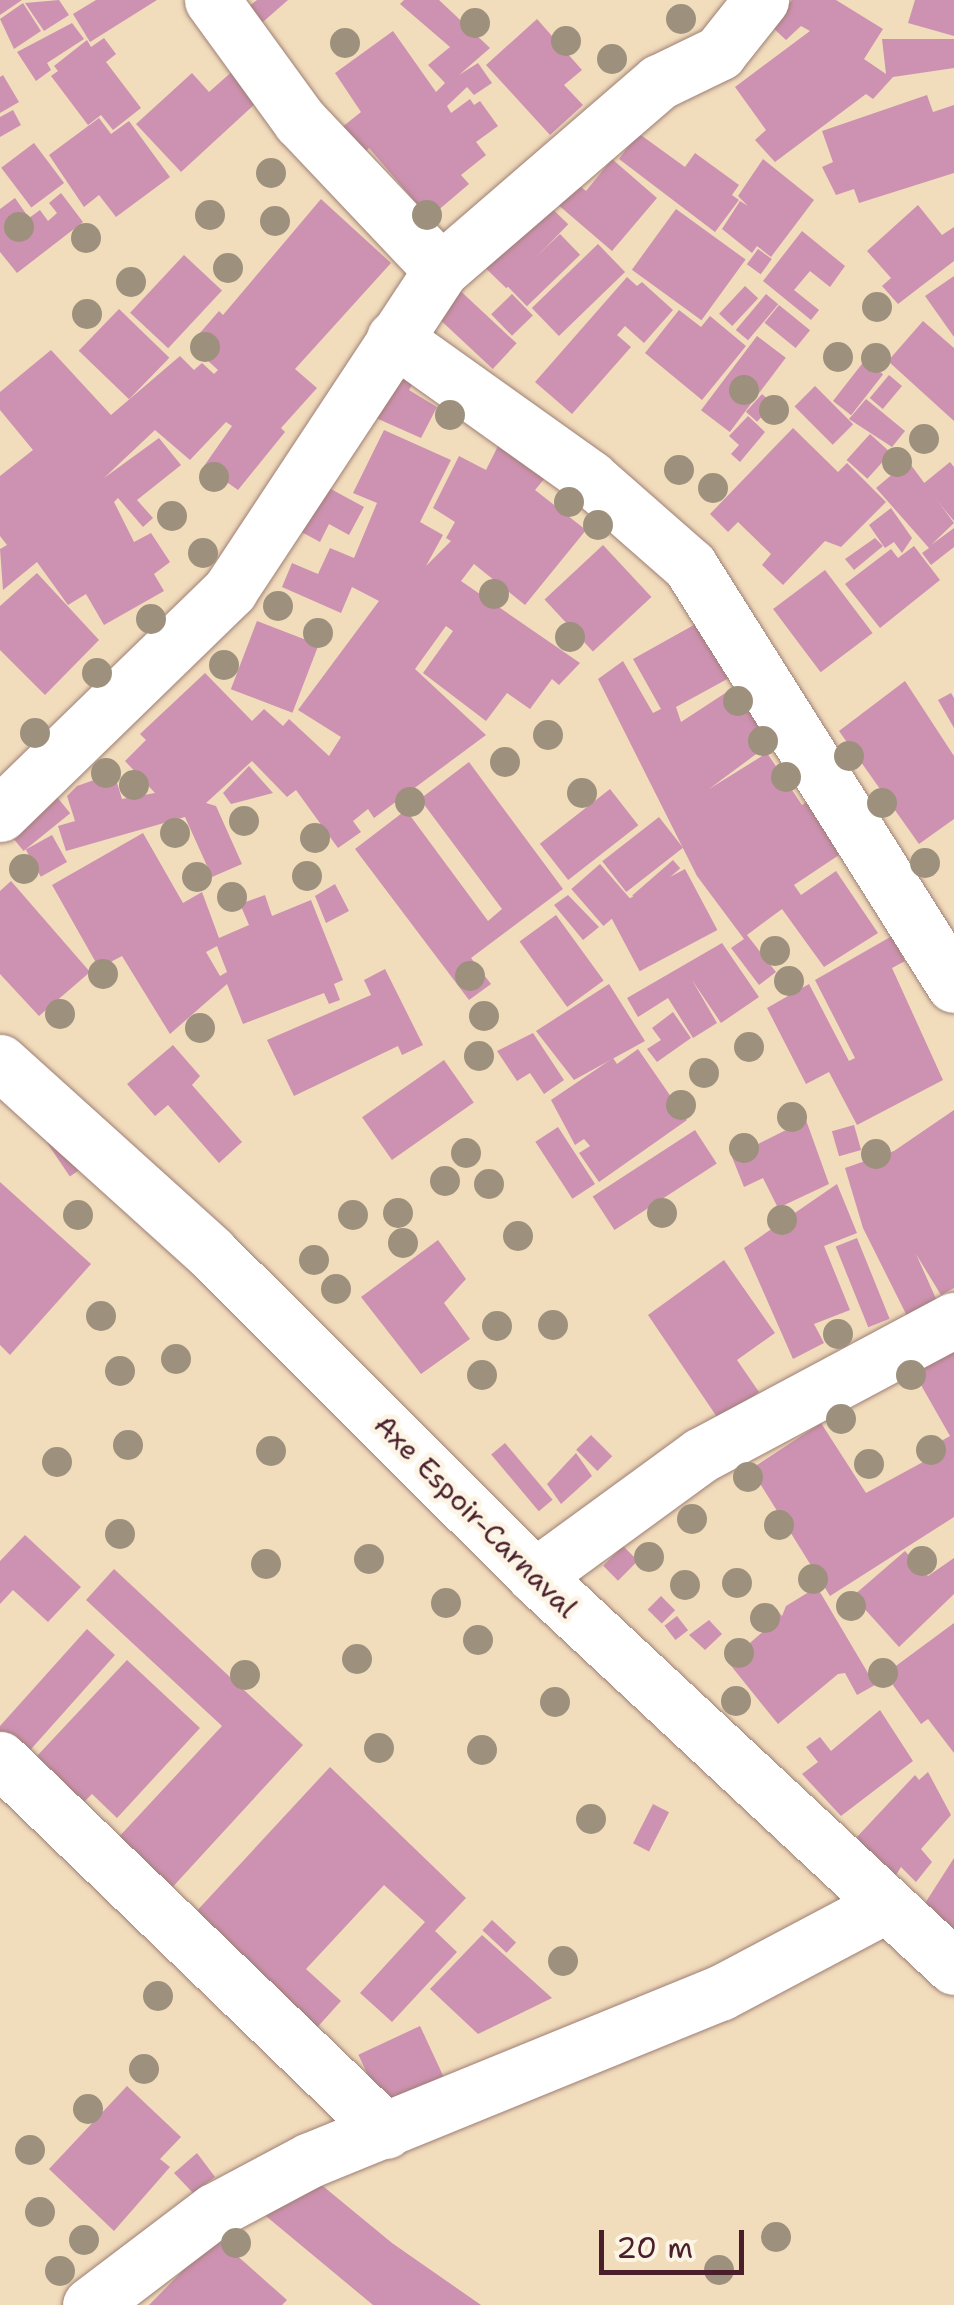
<!DOCTYPE html>
<html>
<head>
<meta charset="utf-8">
<style>
  body { margin:0 }
  #map { position:relative; width:954px; height:2305px; overflow:hidden; background:#f1dcbc; font-family:"Shantell Sans",sans-serif }
  div>[style] { position:absolute }
  .building>* { inset:0; background:#cd92b1; transform-origin:0 0 }
  .roads { filter:drop-shadow(0 0 2px #9e7e74) drop-shadow(0 0 2px #9e7e74) }
  .minor>* { height:55px; margin:-27.5px; padding:0 27.5px; transform-origin:27.5px; border-radius:27.5px; background:#fff }
  .trees>* { width:30px; height:30px; margin:-15px; border-radius:50%; background:#9d917d }
  span { translate:-50% -50%; white-space:nowrap; text-align:center; line-height:1.15; -webkit-text-stroke:10px #fcf5e5; paint-order:stroke }
  .street-label { font-size:28px; color:#4a1f2b }
  .scale { position:absolute; left:599px; top:2230px; width:145px; height:45px; box-sizing:border-box; border:5px solid #4a1f2b; border-top:0; padding-left:12px; font-size:30px; line-height:35px; white-space:nowrap; color:#4a1f2b; -webkit-text-stroke:8px #fcf5e5; paint-order:stroke }
</style>
</head>
<body>
<div id="map">
  <div class="building">
    <i style="clip-path:polygon(0 0,22px 0,0 15px)"></i>
    <i style="clip-path:polygon(59px 0,69px 15px,44px 31px,25px 3px)"></i>
    <i style="clip-path:polygon(96px 0,157px 0,90px 42px,73px 14px)"></i>
    <i style="clip-path:polygon(257px 0,288px 0,256px 28px,244px 10px)"></i>
    <i style="clip-path:polygon(404px 0,439px 0,490px 48px,459px 75px,478px 63px,492px 83px,474px 95px,467px 87px,447px 106px,451px 113px,470px 99px,474px 105px,480px 101px,498px 126px,476px 142px,486px 155px,461px 175px,469px 184px,429px 218px,369px 148px,362px 155px,341px 128px,361px 112px,335px 73px,393px 31px,436px 92px,445px 83px,428px 65px,450px 47px,400px 4px)"></i>
    <i style="clip-path:polygon(792px 0,836px 0,883px 29px,864px 59px,886px 74px,882px 39px,954px 39px,954px 68px,893px 77px,873px 99px,866px 94px,775px 162px,755px 140px,766px 130px,735px 87px,810px 31px,801px 26px,786px 40px,771px 26px)"></i>
    <i style="clip-path:polygon(915px 0,954px 0,954px 36px,908px 23px)"></i>
    <i style="clip-path:polygon(23px 3px,41px 31px,14px 49px,0 19px)"></i>
    <i style="clip-path:polygon(537px 19px,582px 70px,564px 85px,583px 105px,550px 135px,486px 65px)"></i>
    <i style="clip-path:polygon(72px 23px,84px 39px,47px 63px,51px 70px,36px 81px,17px 52px)"></i>
    <i style="clip-path:polygon(104px 38px,116px 54px,106px 62px,141px 108px,113px 130px,101px 115px,88px 125px,51px 76px,58px 71px,54px 66px,87px 40px,91px 47px)"></i>
    <i style="clip-path:polygon(244px 61px,270px 90px,181px 172px,136px 124px,192px 73px,209px 92px)"></i>
    <i style="clip-path:polygon(3px 75px,19px 102px,0 113px,0 77px)"></i>
    <i style="clip-path:polygon(927px 95px,933px 112px,954px 105px,954px 173px,859px 203px,854px 189px,836px 195px,822px 167px,833px 162px,822px 131px)"></i>
    <i style="clip-path:polygon(13px 110px,21px 125px,0 137px,0 117px)"></i>
    <i style="clip-path:polygon(99px 118px,111px 134px,129px 121px,170px 177px,116px 217px,99px 195px,84px 207px,49px 155px)"></i>
    <i style="clip-path:polygon(638px 133px,685px 167px,695px 153px,739px 185px,732px 195px,739px 200px,715px 232px,619px 159px)"></i>
    <i style="left:34px;top:143px;width:50px;height:41px;rotate:53deg"></i>
    <i style="clip-path:polygon(612px 159px,657px 198px,612px 251px,556px 203px,570px 178px,586px 191px)"></i>
    <i style="clip-path:polygon(763px 159px,814px 200px,771px 257px,757px 246px,752px 253px,722px 229px,740px 201px,748px 206px,738px 196px)"></i>
    <i style="clip-path:polygon(61px 193px,83px 222px,17px 273px,0 252px,0 209px,15px 198px,29px 218px,40px 210px,48px 221px,57px 213px,49px 203px)"></i>
    <i style="left:538px;top:195px;width:42px;height:89px;rotate:44deg"></i>
    <i style="clip-path:polygon(321px 199px,391px 263px,295px 369px,317px 388px,281px 428px,285px 432px,238px 490px,204px 466px,232px 426px,226px 422px,190px 460px,155px 430px,104px 478px,159px 438px,181px 465px,137px 500px,153px 518px,143px 527px,118px 498px,114px 502px,134px 542px,151px 533px,170px 562px,154px 574px,164px 591px,104px 625px,86px 594px,68px 605px,37px 562px,3px 590px,0 549px,7px 545px,0 536px,0 476px,33px 450px,0 410px,0 392px,51px 350px,111px 415px,180px 356px,194px 370px,202px 363px,214px 374px,218px 370px,206px 359px,216px 349px,199px 334px,219px 311px,223px 315px)"></i>
    <i style="clip-path:polygon(918px 205px,942px 235px,954px 227px,954px 261px,898px 304px,882px 286px,891px 278px,867px 251px)"></i>
    <i style="left:676px;top:209px;width:86px;height:75px;rotate:36deg"></i>
    <i style="clip-path:polygon(802px 231px,845px 266px,830px 287px,810px 271px,794px 290px,819px 310px,811px 320px,763px 281px)"></i>
    <i style="left:560px;top:234px;width:29px;height:74px;rotate:46deg"></i>
    <i style="left:598px;top:244px;width:39px;height:92px;rotate:46deg"></i>
    <i style="left:758px;top:249px;width:17px;height:19px;rotate:36deg"></i>
    <i style="left:184px;top:255px;width:52px;height:79px;rotate:43deg"></i>
    <i style="clip-path:polygon(954px 276px,954px 337px,925px 296px)"></i>
    <i style="clip-path:polygon(627px 277px,637px 286px,642px 282px,673px 310px,644px 343px,625px 326px,617px 335px,631px 347px,572px 414px,535px 382px)"></i>
    <i style="left:453px;top:284px;width:87px;height:35px;rotate:43deg"></i>
    <i style="left:745px;top:286px;width:18px;height:38px;rotate:43deg"></i>
    <i style="left:512px;top:294px;width:30px;height:29px;rotate:46deg"></i>
    <i style="left:766px;top:294px;width:16px;height:47px;rotate:40deg"></i>
    <i style="left:779px;top:305px;width:40px;height:23px;rotate:39deg"></i>
    <i style="left:119px;top:309px;width:70px;height:58px;rotate:44deg"></i>
    <i style="clip-path:polygon(679px 310px,701px 327px,710px 316px,746px 346px,702px 400px,645px 353px)"></i>
    <i style="clip-path:polygon(923px 321px,954px 348px,954px 421px,888px 361px)"></i>
    <i style="left:757px;top:336px;width:36px;height:93px;rotate:37deg"></i>
    <i style="left:865px;top:360px;width:23px;height:52px;rotate:38deg"></i>
    <i style="clip-path:polygon(396px 366px,416px 378px,409px 390px,437px 407px,421px 438px,367px 414px)"></i>
    <i style="left:889px;top:375px;width:17px;height:30px;rotate:40deg"></i>
    <i style="left:815px;top:386px;width:54px;height:29px;rotate:45deg"></i>
    <i style="left:762px;top:394px;width:15px;height:24px;rotate:42deg"></i>
    <i style="clip-path:polygon(866px 399px,905px 431px,892px 447px,849px 419px)"></i>
    <i style="clip-path:polygon(748px 416px,765px 432px,740px 462px,731px 454px,739px 445px,729px 436px)"></i>
    <i style="clip-path:polygon(793px 428px,838px 472px,847px 463px,886px 502px,841px 547px,825px 541px,783px 585px,762px 565px,771px 554px,738px 522px,728px 532px,710px 514px)"></i>
    <i style="clip-path:polygon(384px 430px,451px 460px,420px 522px,443px 535px,426px 566px,451px 541px,446px 538px,455px 522px,433px 508px,459px 456px,486px 470px,498px 446px,545px 478px,535px 490px,586px 530px,525px 605px,474px 564px,461px 581px,580px 663px,559px 685px,552px 679px,530px 709px,507px 693px,486px 721px,423px 673px,453px 631px,446px 626px,415px 669px,486px 735px,374px 818px,368px 809px,353px 821px,361px 832px,338px 848px,296px 790px,287px 797px,252px 761px,206px 803px,216px 806px,242px 864px,212px 877px,185px 817px,66px 851px,58px 826px,75px 821px,67px 796px,77px 786px,114px 773px,122px 799px,155px 793px,125px 761px,146px 740px,140px 734px,205px 673px,252px 721px,264px 709px,283px 726px,289px 719px,329px 756px,341px 737px,298px 710px,379px 601px,352px 587px,341px 613px,282px 587px,292px 563px,318px 574px,330px 548px,354px 558px,377px 503px,353px 493px)"></i>
    <i style="left:870px;top:434px;width:28px;height:35px;rotate:42deg"></i>
    <i style="clip-path:polygon(908px 461px,954px 523px,931px 545px,954px 528px,954px 547px,931px 565px,922px 553px,929px 548px,876px 488px)"></i>
    <i style="clip-path:polygon(950px 462px,954px 467px,954px 521px,923px 484px)"></i>
    <i style="clip-path:polygon(318px 482px,364px 507px,349px 535px,329px 524px,320px 542px,294px 528px)"></i>
    <i style="clip-path:polygon(891px 508px,912px 538px,902px 553px,894px 542px,885px 548px,869px 525px)"></i>
    <i style="clip-path:polygon(875px 538px,883px 546px,854px 570px,845px 559px)"></i>
    <i style="left:603px;top:545px;width:71px;height:80px;rotate:47deg"></i>
    <i style="clip-path:polygon(914px 546px,940px 580px,880px 628px,845px 584px,891px 549px,898px 558px)"></i>
    <i style="left:825px;top:570px;width:79px;height:65px;rotate:53deg"></i>
    <i style="clip-path:polygon(37px 573px,99px 640px,45px 695px,0 650px,0 606px)"></i>
    <i style="left:257px;top:621px;width:66px;height:73px;rotate:21deg"></i>
    <i style="clip-path:polygon(701px 621px,731px 677px,676px 707px,681px 722px,733px 688px,775px 740px,709px 789px,767px 753px,802px 805px,819px 794px,854px 845px,794px 885px,801px 895px,836px 871px,878px 933px,824px 967px,782px 909px,747px 935px,776px 972px,759px 985px,731px 948px,744px 939px,697px 876px,598px 679px,623px 661px,653px 713px,661px 709px,633px 659px)"></i>
    <i style="clip-path:polygon(905px 681px,954px 756px,954px 819px,919px 844px,839px 731px)"></i>
    <i style="clip-path:polygon(951px 693px,954px 698px,954px 728px,938px 700px)"></i>
    <i style="clip-path:polygon(469px 762px,563px 889px,471px 958px,491px 984px,469px 1000px,355px 849px,406px 810px,488px 921px,502px 909px,420px 799px)"></i>
    <i style="clip-path:polygon(249px 766px,273px 793px,231px 804px,223px 793px)"></i>
    <i style="left:610px;top:789px;width:46px;height:89px;rotate:52deg"></i>
    <i style="left:57px;top:797px;width:21px;height:60px;rotate:51deg"></i>
    <i style="left:659px;top:817px;width:39px;height:72px;rotate:52deg"></i>
    <i style="clip-path:polygon(evenodd,143px 833px,183px 903px,202px 892px,219px 938px,249px 925px,240px 904px,265px 895px,272px 916px,311px 900px,343px 980px,334px 984px,340px 1000px,329px 1004px,324px 993px,243px 1024px,227px 984px,170px 1034px,122px 956px,99px 968px,52px 885px,143px 833px,217px 946px,227px 972px,220px 976px,206px 952px,217px 946px)"></i>
    <i style="left:52px;top:835px;width:31px;height:30px;rotate:61deg"></i>
    <i style="left:673px;top:860px;width:11px;height:54px;rotate:49deg"></i>
    <i style="left:600px;top:864px;width:49px;height:38px;rotate:49deg"></i>
    <i style="left:685px;top:869px;width:69px;height:88px;rotate:62deg"></i>
    <i style="clip-path:polygon(11px 881px,90px 972px,39px 1016px,0 974px,0 891px)"></i>
    <i style="clip-path:polygon(335px 884px,349px 911px,326px 923px,315px 896px)"></i>
    <i style="clip-path:polygon(568px 895px,599px 927px,583px 940px,554px 905px)"></i>
    <i style="left:556px;top:915px;width:81px;height:45px;rotate:54deg"></i>
    <i style="clip-path:polygon(892px 936px,905px 961px,892px 968px,943px 1080px,857px 1125px,829px 1072px,806px 1084px,767px 1008px,809px 984px,849px 1061px,855px 1058px,815px 980px)"></i>
    <i style="clip-path:polygon(722px 943px,759px 997px,721px 1023px,692px 980px,717px 1023px,693px 1038px,668px 998px,638px 1017px,627px 998px)"></i>
    <i style="clip-path:polygon(385px 969px,423px 1045px,402px 1055px,398px 1046px,294px 1096px,267px 1040px,371px 995px,364px 980px)"></i>
    <i style="clip-path:polygon(609px 984px,645px 1041px,574px 1080px,536px 1031px)"></i>
    <i style="clip-path:polygon(673px 1012px,691px 1038px,657px 1062px,647px 1049px,661px 1040px,652px 1028px)"></i>
    <i style="clip-path:polygon(533px 1033px,564px 1080px,544px 1094px,530px 1073px,517px 1081px,497px 1051px)"></i>
    <i style="clip-path:polygon(173px 1045px,200px 1076px,192px 1085px,242px 1142px,219px 1163px,168px 1105px,155px 1116px,127px 1084px)"></i>
    <i style="clip-path:polygon(638px 1049px,687px 1120px,599px 1182px,579px 1153px,590px 1146px,584px 1139px,575px 1145px,551px 1100px,613px 1058px,617px 1064px)"></i>
    <i style="left:444px;top:1060px;width:52px;height:100px;rotate:55deg"></i>
    <i style="clip-path:polygon(954px 1110px,954px 1288px,941px 1295px,916px 1254px,937px 1301px,907px 1316px,863px 1228px,845px 1168px,894px 1151px)"></i>
    <i style="clip-path:polygon(806px 1120px,829px 1184px,778px 1208px,763px 1178px,744px 1187px,732px 1157px)"></i>
    <i style="left:854px;top:1125px;width:26px;height:23px;rotate:74deg"></i>
    <i style="left:558px;top:1127px;width:68px;height:27px;rotate:57deg"></i>
    <i style="left:695px;top:1130px;width:40px;height:122px;rotate:57deg"></i>
    <i style="left:61px;top:1133px;width:41px;height:17px;rotate:56deg"></i>
    <i style="clip-path:polygon(0 1182px,91px 1264px,10px 1355px,0 1345px)"></i>
    <i style="clip-path:polygon(837px 1184px,857px 1233px,824px 1246px,850px 1310px,814px 1324px,824px 1343px,793px 1359px,744px 1248px)"></i>
    <i style="left:857px;top:1238px;width:87px;height:23px;rotate:68deg"></i>
    <i style="clip-path:polygon(438px 1240px,466px 1279px,444px 1303px,470px 1339px,421px 1374px,361px 1297px)"></i>
    <i style="clip-path:polygon(724px 1260px,775px 1333px,737px 1360px,759px 1392px,719px 1420px,648px 1315px)"></i>
    <i style="clip-path:polygon(954px 1343px,954px 1517px,830px 1596px,751px 1469px,821px 1423px,866px 1493px,923px 1462px,918px 1454px,950px 1436px,909px 1364px)"></i>
    <i style="left:591px;top:1435px;width:30px;height:21px;rotate:45deg"></i>
    <i style="left:505px;top:1443px;width:74px;height:18px;rotate:50deg"></i>
    <i style="clip-path:polygon(576px 1453px,592px 1476px,561px 1504px,547px 1484px)"></i>
    <i style="clip-path:polygon(25px 1535px,81px 1587px,48px 1622px,13px 1590px,0 1604px,0 1561px)"></i>
    <i style="left:623px;top:1546px;width:21px;height:28px;rotate:45deg"></i>
    <i style="clip-path:polygon(905px 1551px,928px 1576px,954px 1558px,954px 1594px,899px 1647px,853px 1596px)"></i>
    <i style="clip-path:polygon(114px 1569px,303px 1745px,157px 1904px,103px 1854px,222px 1726px,86px 1600px)"></i>
    <i style="clip-path:polygon(817px 1587px,875px 1685px,857px 1695px,845px 1673px,838px 1674px,778px 1724px,728px 1662px,765px 1630px,755px 1618px,772px 1604px,782px 1616px,786px 1606px)"></i>
    <i style="left:661px;top:1596px;width:20px;height:19px;rotate:45deg"></i>
    <i style="left:677px;top:1616px;width:18px;height:16px;rotate:52deg"></i>
    <i style="clip-path:polygon(709px 1620px,722px 1634px,705px 1650px,689px 1635px)"></i>
    <i style="clip-path:polygon(954px 1623px,954px 1753px,928px 1719px,921px 1724px,885px 1674px)"></i>
    <i style="clip-path:polygon(87px 1629px,115px 1655px,16px 1766px,0 1751px,0 1726px)"></i>
    <i style="clip-path:polygon(127px 1660px,200px 1728px,117px 1818px,92px 1794px,84px 1802px,37px 1756px)"></i>
    <i style="clip-path:polygon(880px 1710px,913px 1761px,841px 1816px,802px 1774px,818px 1762px,806px 1747px,820px 1737px,831px 1751px)"></i>
    <i style="clip-path:polygon(330px 1767px,466px 1898px,435px 1931px,457px 1952px,392px 2022px,360px 1993px,425px 1922px,384px 1885px,306px 1969px,341px 2001px,313px 2032px,181px 1928px)"></i>
    <i style="clip-path:polygon(928px 1772px,951px 1815px,921px 1849px,932px 1862px,916px 1882px,901px 1867px,894px 1878px,856px 1838px,915px 1775px,919px 1780px)"></i>
    <i style="left:653px;top:1804px;width:18px;height:44px;rotate:27deg"></i>
    <i style="clip-path:polygon(954px 1858px,954px 1931px,922px 1908px)"></i>
    <i style="left:492px;top:1920px;width:33px;height:14px;rotate:43deg"></i>
    <i style="clip-path:polygon(482px 1935px,552px 1998px,478px 2034px,430px 1989px)"></i>
    <i style="left:420px;top:2026px;width:60px;height:68px;rotate:65deg"></i>
    <i style="clip-path:polygon(127px 2086px,181px 2137px,160px 2159px,170px 2167px,114px 2231px,49px 2169px)"></i>
    <i style="clip-path:polygon(197px 2153px,215px 2177px,193px 2193px,174px 2173px)"></i>
    <i style="clip-path:polygon(318px 2182px,392px 2243px,481px 2305px,373px 2305px,255px 2207px)"></i>
    <i style="clip-path:polygon(216px 2237px,287px 2300px,282px 2305px,149px 2305px)"></i>
  </div>
  <div class="roads">
    <div class="minor">
      <i style="left:212px;top:0;width:150px;rotate:54deg"></i>
      <i style="left:300px;top:121px;width:205px;rotate:46.6deg"></i>
      <i style="left:394px;top:338px;width:241px;rotate:35.5deg"></i>
      <i style="left:590px;top:478px;width:133px;rotate:41.3deg"></i>
      <i style="left:690px;top:566px;width:495px;rotate:57.8deg"></i>
      <i style="left:0;top:814px;width:321px;rotate:-44.2deg"></i>
      <i style="left:230px;top:590px;width:383px;rotate:-56.6deg"></i>
      <i style="left:441px;top:270px;width:288px;rotate:-40.8deg"></i>
      <i style="left:659px;top:82px;width:67px;rotate:-25.8deg"></i>
      <i style="left:719px;top:53px;width:68px;rotate:-51.6deg"></i>
      <i style="left:0;top:1062px;width:283px;rotate:42.1deg"></i>
      <i style="left:210px;top:1252px;width:459px;rotate:44.9deg"></i>
      <i style="left:535px;top:1576px;width:573px;rotate:43.02deg"></i>
      <i style="left:535px;top:1576px;width:205px;rotate:-36.1deg"></i>
      <i style="left:701px;top:1455px;width:287px;rotate:-28.1deg"></i>
      <i style="left:0;top:1759px;width:536px;rotate:43.94deg"></i>
      <i style="left:90px;top:2305px;width:156px;rotate:-37.2deg"></i>
      <i style="left:214px;top:2211px;width:109px;rotate:-28deg"></i>
      <i style="left:310px;top:2160px;width:443px;rotate:-22.2deg"></i>
      <i style="left:720px;top:1993px;width:186px;rotate:-27.9deg"></i>
    </div>
  </div>
  <div class="trees">
    <i style="left:681px;top:19px"></i>
    <i style="left:475px;top:23px"></i>
    <i style="left:566px;top:41px"></i>
    <i style="left:345px;top:43px"></i>
    <i style="left:612px;top:59px"></i>
    <i style="left:271px;top:173px"></i>
    <i style="left:210px;top:215px"></i>
    <i style="left:427px;top:215px"></i>
    <i style="left:275px;top:221px"></i>
    <i style="left:19px;top:227px"></i>
    <i style="left:86px;top:238px"></i>
    <i style="left:228px;top:268px"></i>
    <i style="left:131px;top:282px"></i>
    <i style="left:877px;top:307px"></i>
    <i style="left:87px;top:314px"></i>
    <i style="left:205px;top:347px"></i>
    <i style="left:838px;top:357px"></i>
    <i style="left:876px;top:358px"></i>
    <i style="left:744px;top:390px"></i>
    <i style="left:774px;top:410px"></i>
    <i style="left:450px;top:415px"></i>
    <i style="left:924px;top:439px"></i>
    <i style="left:897px;top:462px"></i>
    <i style="left:679px;top:470px"></i>
    <i style="left:214px;top:477px"></i>
    <i style="left:713px;top:488px"></i>
    <i style="left:569px;top:502px"></i>
    <i style="left:172px;top:516px"></i>
    <i style="left:598px;top:525px"></i>
    <i style="left:203px;top:553px"></i>
    <i style="left:494px;top:594px"></i>
    <i style="left:278px;top:606px"></i>
    <i style="left:151px;top:619px"></i>
    <i style="left:318px;top:633px"></i>
    <i style="left:570px;top:637px"></i>
    <i style="left:224px;top:665px"></i>
    <i style="left:97px;top:673px"></i>
    <i style="left:738px;top:701px"></i>
    <i style="left:35px;top:733px"></i>
    <i style="left:548px;top:735px"></i>
    <i style="left:763px;top:741px"></i>
    <i style="left:849px;top:756px"></i>
    <i style="left:505px;top:762px"></i>
    <i style="left:106px;top:773px"></i>
    <i style="left:786px;top:777px"></i>
    <i style="left:134px;top:785px"></i>
    <i style="left:582px;top:793px"></i>
    <i style="left:410px;top:802px"></i>
    <i style="left:882px;top:803px"></i>
    <i style="left:244px;top:821px"></i>
    <i style="left:175px;top:833px"></i>
    <i style="left:315px;top:838px"></i>
    <i style="left:925px;top:863px"></i>
    <i style="left:24px;top:869px"></i>
    <i style="left:307px;top:876px"></i>
    <i style="left:197px;top:877px"></i>
    <i style="left:232px;top:897px"></i>
    <i style="left:775px;top:951px"></i>
    <i style="left:103px;top:974px"></i>
    <i style="left:470px;top:976px"></i>
    <i style="left:789px;top:981px"></i>
    <i style="left:60px;top:1014px"></i>
    <i style="left:484px;top:1016px"></i>
    <i style="left:200px;top:1028px"></i>
    <i style="left:749px;top:1047px"></i>
    <i style="left:479px;top:1056px"></i>
    <i style="left:704px;top:1073px"></i>
    <i style="left:681px;top:1105px"></i>
    <i style="left:792px;top:1117px"></i>
    <i style="left:744px;top:1148px"></i>
    <i style="left:466px;top:1153px"></i>
    <i style="left:876px;top:1154px"></i>
    <i style="left:445px;top:1181px"></i>
    <i style="left:489px;top:1184px"></i>
    <i style="left:398px;top:1213px"></i>
    <i style="left:662px;top:1213px"></i>
    <i style="left:78px;top:1215px"></i>
    <i style="left:353px;top:1215px"></i>
    <i style="left:782px;top:1220px"></i>
    <i style="left:518px;top:1236px"></i>
    <i style="left:403px;top:1243px"></i>
    <i style="left:314px;top:1260px"></i>
    <i style="left:336px;top:1289px"></i>
    <i style="left:101px;top:1316px"></i>
    <i style="left:553px;top:1325px"></i>
    <i style="left:497px;top:1326px"></i>
    <i style="left:838px;top:1334px"></i>
    <i style="left:176px;top:1359px"></i>
    <i style="left:120px;top:1371px"></i>
    <i style="left:482px;top:1375px"></i>
    <i style="left:911px;top:1375px"></i>
    <i style="left:841px;top:1419px"></i>
    <i style="left:128px;top:1445px"></i>
    <i style="left:931px;top:1450px"></i>
    <i style="left:271px;top:1451px"></i>
    <i style="left:57px;top:1462px"></i>
    <i style="left:869px;top:1464px"></i>
    <i style="left:748px;top:1477px"></i>
    <i style="left:692px;top:1519px"></i>
    <i style="left:779px;top:1525px"></i>
    <i style="left:120px;top:1534px"></i>
    <i style="left:649px;top:1557px"></i>
    <i style="left:369px;top:1559px"></i>
    <i style="left:922px;top:1561px"></i>
    <i style="left:266px;top:1564px"></i>
    <i style="left:813px;top:1579px"></i>
    <i style="left:737px;top:1583px"></i>
    <i style="left:685px;top:1585px"></i>
    <i style="left:446px;top:1603px"></i>
    <i style="left:851px;top:1606px"></i>
    <i style="left:765px;top:1618px"></i>
    <i style="left:478px;top:1640px"></i>
    <i style="left:739px;top:1653px"></i>
    <i style="left:357px;top:1659px"></i>
    <i style="left:883px;top:1673px"></i>
    <i style="left:245px;top:1675px"></i>
    <i style="left:736px;top:1701px"></i>
    <i style="left:555px;top:1702px"></i>
    <i style="left:379px;top:1748px"></i>
    <i style="left:482px;top:1750px"></i>
    <i style="left:591px;top:1819px"></i>
    <i style="left:563px;top:1961px"></i>
    <i style="left:158px;top:1996px"></i>
    <i style="left:144px;top:2069px"></i>
    <i style="left:88px;top:2109px"></i>
    <i style="left:30px;top:2150px"></i>
    <i style="left:40px;top:2212px"></i>
    <i style="left:776px;top:2237px"></i>
    <i style="left:84px;top:2240px"></i>
    <i style="left:236px;top:2243px"></i>
    <i style="left:719px;top:2270px"></i>
    <i style="left:60px;top:2271px"></i>
  </div>
  <div class="street-label">
    <span style="left:476px;top:1516px;rotate:45deg">Axe Espoir-Carnaval</span>
  </div>
  <div class="scale">20 m</div>
</div>
</body>
</html>
